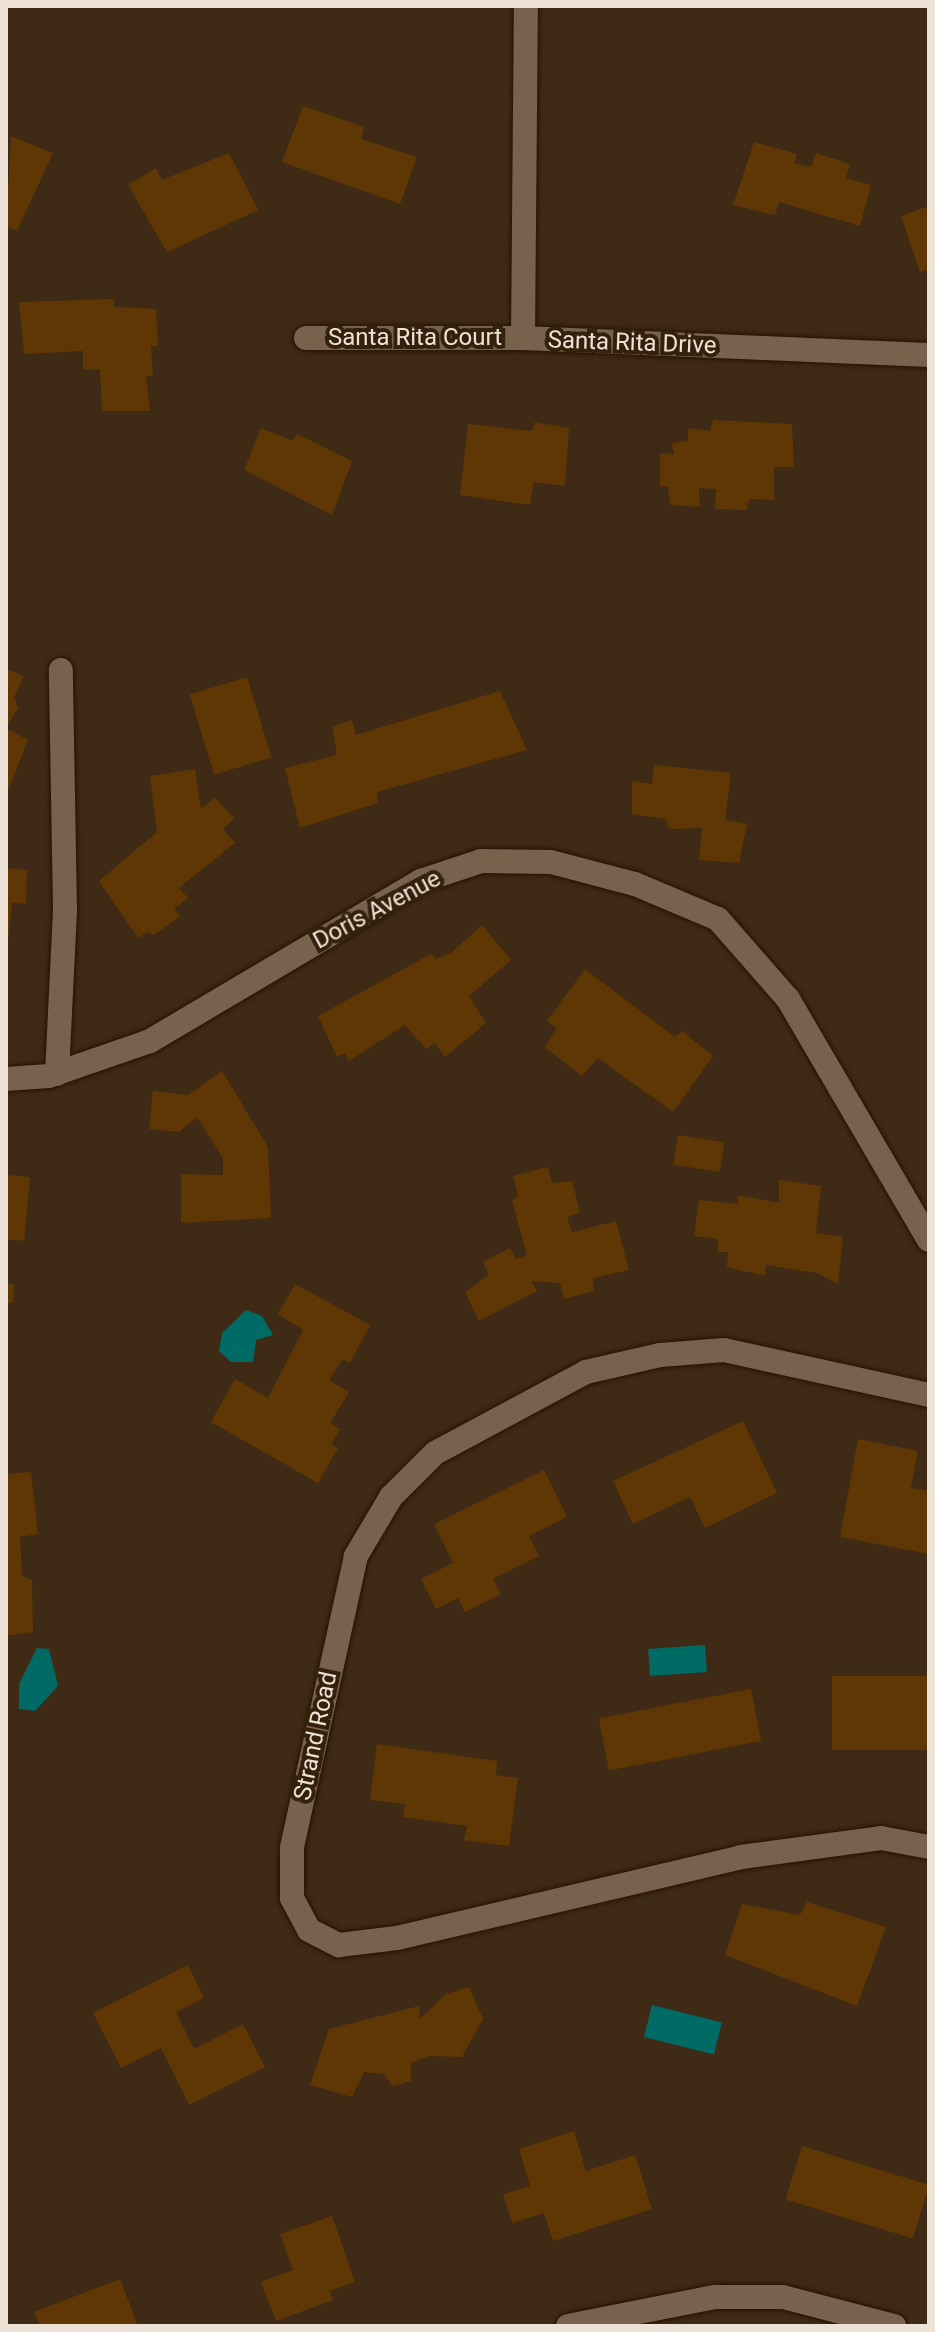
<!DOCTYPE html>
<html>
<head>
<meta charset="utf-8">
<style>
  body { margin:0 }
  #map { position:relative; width:935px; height:2332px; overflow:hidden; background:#3f2a16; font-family:Roboto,sans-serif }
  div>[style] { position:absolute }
  .water>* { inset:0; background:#006a65; transform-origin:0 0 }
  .building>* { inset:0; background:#5f3704; transform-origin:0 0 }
  .roads { filter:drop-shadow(0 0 2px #251201) drop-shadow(0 0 2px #251201) }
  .minor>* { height:24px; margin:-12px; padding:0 12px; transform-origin:12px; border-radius:12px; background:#79624d }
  span { translate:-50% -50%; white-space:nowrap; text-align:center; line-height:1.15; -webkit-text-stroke:8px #34210c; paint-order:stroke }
  .street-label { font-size:24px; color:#eee1d5 }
  .frame { position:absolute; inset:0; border:8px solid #eee1d5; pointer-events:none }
</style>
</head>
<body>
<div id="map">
  <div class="water">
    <i style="clip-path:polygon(246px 1310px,262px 1316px,273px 1335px,256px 1340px,253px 1362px,231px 1362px,219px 1351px,222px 1333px)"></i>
    <i style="left:705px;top:1645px;width:27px;height:57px;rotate:86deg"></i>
    <i style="clip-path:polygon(37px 1648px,49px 1649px,58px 1686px,35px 1711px,19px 1709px,19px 1684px)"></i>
    <i style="left:652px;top:2005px;width:72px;height:33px;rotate:14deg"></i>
  </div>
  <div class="building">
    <i style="clip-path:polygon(303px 106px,364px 127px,361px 139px,417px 157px,400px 204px,282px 162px)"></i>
    <i style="clip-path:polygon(11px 136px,53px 153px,17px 231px,6px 226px)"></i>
    <i style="clip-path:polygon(754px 142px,797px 154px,794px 163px,811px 167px,816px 153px,850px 164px,846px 178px,871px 185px,860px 226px,779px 202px,775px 215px,733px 205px)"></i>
    <i style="clip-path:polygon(229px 153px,258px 210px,167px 252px,128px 185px,156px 168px,162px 180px)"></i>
    <i style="clip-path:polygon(929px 206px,929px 269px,920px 272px,901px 216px)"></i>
    <i style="clip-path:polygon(114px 299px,114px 307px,156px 309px,158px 346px,151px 346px,153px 376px,146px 376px,150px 411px,102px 411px,100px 369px,83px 370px,83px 351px,24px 354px,19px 302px)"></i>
    <i style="clip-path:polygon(713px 420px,792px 424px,794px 467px,774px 467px,774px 500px,749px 499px,747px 510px,715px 509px,716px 489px,699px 488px,700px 507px,670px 505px,668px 487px,660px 486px,660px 453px,674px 454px,672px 443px,688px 441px,688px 428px,710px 431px)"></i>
    <i style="clip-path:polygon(535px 422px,569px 428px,565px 486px,534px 482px,530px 505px,460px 495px,468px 424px,532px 431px)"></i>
    <i style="clip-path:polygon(261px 428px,293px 441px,297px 434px,352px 461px,332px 515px,244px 470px)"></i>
    <i style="clip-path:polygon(6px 669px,24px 676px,14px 697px,18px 708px,6px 728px,28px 740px,6px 796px)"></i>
    <i style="left:247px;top:677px;width:84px;height:60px;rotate:73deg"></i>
    <i style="clip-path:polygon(500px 691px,527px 750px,377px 792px,378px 803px,300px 828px,285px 768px,337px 755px,332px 726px,352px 720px,356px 735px)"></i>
    <i style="clip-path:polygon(654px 765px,731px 773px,725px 820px,747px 824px,739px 863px,699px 860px,702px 828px,669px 829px,666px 819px,632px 814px,632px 781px,652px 784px)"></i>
    <i style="clip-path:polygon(195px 769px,201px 809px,215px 798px,234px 818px,223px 829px,235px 843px,179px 888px,188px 898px,174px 909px,180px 916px,154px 935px,147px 932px,138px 938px,99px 881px,157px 832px,150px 776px)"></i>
    <i style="clip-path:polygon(6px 868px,27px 870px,26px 904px,12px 903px,6px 961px)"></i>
    <i style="clip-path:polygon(482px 925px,511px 960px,469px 996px,486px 1023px,445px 1057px,435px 1043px,426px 1049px,405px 1025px,349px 1061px,345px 1053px,337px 1057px,318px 1016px,431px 954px,436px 959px,452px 952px)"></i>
    <i style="clip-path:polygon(585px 969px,675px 1037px,682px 1031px,713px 1056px,673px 1112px,598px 1058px,582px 1076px,545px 1047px,557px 1029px,547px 1021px)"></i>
    <i style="clip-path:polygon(222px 1071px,268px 1147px,271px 1218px,181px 1223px,181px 1174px,223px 1175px,223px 1158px,197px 1117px,179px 1132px,149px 1129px,153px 1091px,188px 1095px)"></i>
    <i style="left:678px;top:1135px;width:47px;height:30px;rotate:9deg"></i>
    <i style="clip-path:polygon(548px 1167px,552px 1183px,572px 1181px,580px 1212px,567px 1217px,572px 1232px,616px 1221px,629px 1270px,593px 1278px,594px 1291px,564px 1299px,560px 1283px,532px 1281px,537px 1291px,479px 1321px,465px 1292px,489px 1275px,483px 1262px,510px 1248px,516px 1259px,527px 1255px,512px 1201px,518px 1195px,513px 1176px)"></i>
    <i style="left:6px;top:1175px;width:24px;height:64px;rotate:5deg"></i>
    <i style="clip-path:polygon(779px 1180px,821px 1186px,816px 1233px,843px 1237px,838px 1284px,817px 1273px,766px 1265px,765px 1276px,727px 1267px,728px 1252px,718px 1252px,718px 1239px,694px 1236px,699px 1200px,738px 1204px,738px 1195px,779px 1203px)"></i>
    <i style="clip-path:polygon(6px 1283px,14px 1285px,13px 1302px,6px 1304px)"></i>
    <i style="clip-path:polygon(295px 1284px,370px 1325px,350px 1363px,343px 1359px,329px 1380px,349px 1392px,330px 1423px,340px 1429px,331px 1445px,338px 1448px,318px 1483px,211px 1422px,235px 1379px,268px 1398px,303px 1330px,278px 1314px)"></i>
    <i style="clip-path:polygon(743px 1421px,777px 1493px,705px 1528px,690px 1497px,633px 1524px,613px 1481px)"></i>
    <i style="clip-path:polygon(858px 1439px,918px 1451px,911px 1488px,929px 1491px,929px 1554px,840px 1537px)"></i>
    <i style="clip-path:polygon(544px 1470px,567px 1517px,529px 1536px,539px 1556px,493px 1579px,501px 1594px,465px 1612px,458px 1598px,436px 1609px,421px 1579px,453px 1563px,434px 1524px)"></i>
    <i style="clip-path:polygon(31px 1472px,38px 1534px,20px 1537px,22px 1576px,32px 1580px,33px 1632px,6px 1636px,6px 1474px)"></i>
    <i style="left:929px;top:1676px;width:74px;height:97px;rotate:90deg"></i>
    <i style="left:751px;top:1689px;width:53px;height:155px;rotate:79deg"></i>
    <i style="clip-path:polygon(377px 1744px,497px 1761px,496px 1775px,518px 1778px,509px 1846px,464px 1840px,467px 1826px,403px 1817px,405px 1804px,370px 1800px)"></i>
    <i style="clip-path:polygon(807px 1902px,886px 1927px,857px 2006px,725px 1955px,742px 1904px,800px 1915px)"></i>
    <i style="clip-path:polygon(188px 1965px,204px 1998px,176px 2012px,194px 2049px,243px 2024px,265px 2067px,189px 2105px,161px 2048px,121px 2068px,93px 2013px)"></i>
    <i style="clip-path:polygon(469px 1987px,483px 2019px,462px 2057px,429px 2056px,411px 2063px,411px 2081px,393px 2086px,383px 2074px,364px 2072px,352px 2097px,310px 2085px,329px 2029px,419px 2006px,420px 2019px,446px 1994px)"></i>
    <i style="clip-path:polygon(574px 2131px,586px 2171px,635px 2155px,652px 2209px,553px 2241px,544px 2213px,512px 2223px,503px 2194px,530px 2186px,519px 2149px)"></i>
    <i style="left:802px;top:2146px;width:133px;height:56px;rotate:17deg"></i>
    <i style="clip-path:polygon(332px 2216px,355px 2282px,330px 2291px,333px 2300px,276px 2321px,261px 2282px,293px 2270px,280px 2234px)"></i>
    <i style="clip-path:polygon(120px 2279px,138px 2326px,40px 2326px,34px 2312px)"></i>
  </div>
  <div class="roads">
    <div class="minor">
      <i style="left:306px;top:338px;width:217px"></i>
      <i style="left:523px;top:338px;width:406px;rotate:2.4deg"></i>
      <i style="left:523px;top:338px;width:332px;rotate:-89.5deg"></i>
      <i style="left:57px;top:1074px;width:164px;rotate:-87.2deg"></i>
      <i style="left:65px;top:910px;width:240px;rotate:-91deg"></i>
      <i style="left:6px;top:1079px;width:43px;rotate:-4deg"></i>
      <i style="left:49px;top:1076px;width:107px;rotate:-19.1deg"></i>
      <i style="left:150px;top:1041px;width:315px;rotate:-30.6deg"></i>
      <i style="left:421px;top:881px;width:63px;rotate:-18.4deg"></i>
      <i style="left:481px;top:861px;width:70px;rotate:0.8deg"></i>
      <i style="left:551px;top:862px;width:87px;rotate:14.7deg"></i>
      <i style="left:635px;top:884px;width:90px;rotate:22.9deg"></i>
      <i style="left:718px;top:919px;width:106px;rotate:48.8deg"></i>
      <i style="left:788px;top:999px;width:279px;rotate:59.7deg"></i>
      <i style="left:929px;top:1395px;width:210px;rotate:-167.6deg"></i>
      <i style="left:724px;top:1350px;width:64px;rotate:175.5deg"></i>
      <i style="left:660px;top:1355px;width:76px;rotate:167.1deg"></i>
      <i style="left:586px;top:1372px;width:171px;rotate:151.8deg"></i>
      <i style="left:435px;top:1453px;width:62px;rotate:135deg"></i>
      <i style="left:391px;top:1497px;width:69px;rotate:120.7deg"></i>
      <i style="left:356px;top:1556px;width:299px;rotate:102.4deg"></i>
      <i style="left:292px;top:1848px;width:50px;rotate:90deg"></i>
      <i style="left:292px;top:1898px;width:36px;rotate:62deg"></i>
      <i style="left:309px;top:1930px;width:34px;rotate:27deg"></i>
      <i style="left:339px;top:1945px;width:58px;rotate:-6.9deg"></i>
      <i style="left:397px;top:1938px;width:353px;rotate:-13.2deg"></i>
      <i style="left:741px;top:1857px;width:141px;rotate:-7.7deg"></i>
      <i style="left:881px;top:1838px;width:49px;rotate:10.6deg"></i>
      <i style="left:568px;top:2326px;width:150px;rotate:-11.2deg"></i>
      <i style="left:715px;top:2297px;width:68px"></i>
      <i style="left:783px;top:2297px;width:115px;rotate:14.6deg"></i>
    </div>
  </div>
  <div class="street-label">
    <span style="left:415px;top:338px">Santa Rita Court</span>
    <span style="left:632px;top:343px;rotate:2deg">Santa Rita Drive</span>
    <span style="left:377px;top:910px;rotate:-28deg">Doris Avenue</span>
    <span style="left:316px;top:1736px;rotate:-78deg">Strand Road</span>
  </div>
  <div class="frame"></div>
</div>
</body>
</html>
